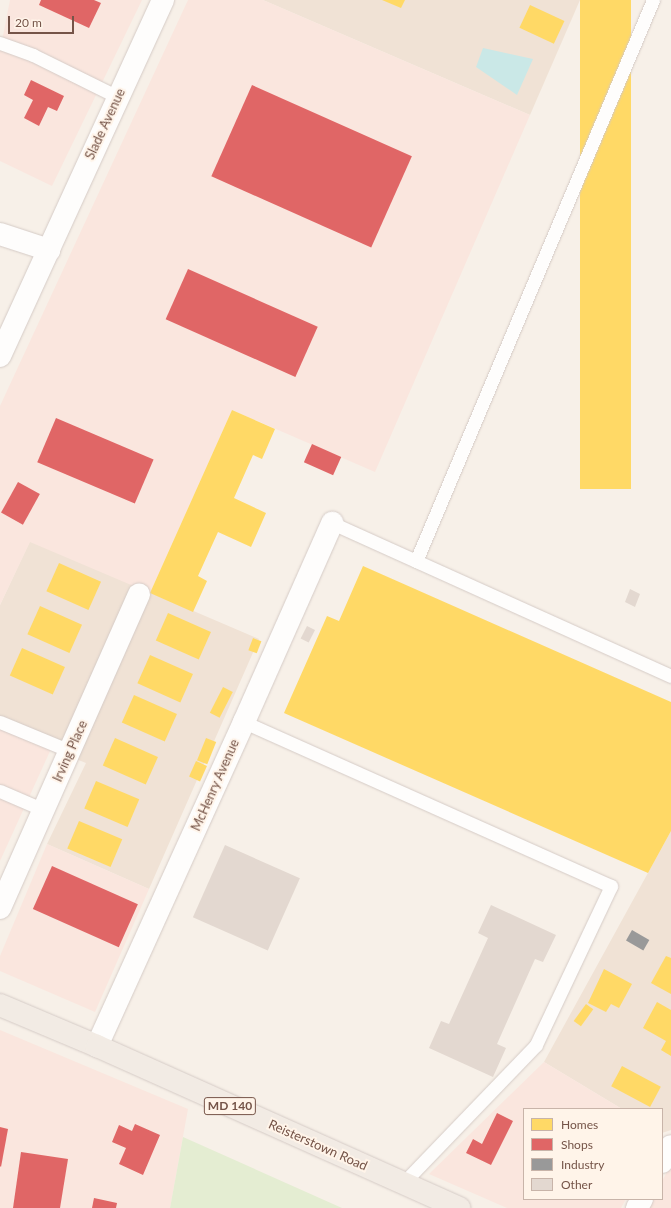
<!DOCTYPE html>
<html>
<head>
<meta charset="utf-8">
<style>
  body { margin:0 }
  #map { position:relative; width:671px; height:1208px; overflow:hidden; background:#f7f0e8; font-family:Lato,sans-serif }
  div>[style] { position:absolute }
  .residential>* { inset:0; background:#f0e2d5 }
  .commercial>* { inset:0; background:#fae6de }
  .green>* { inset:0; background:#e4edd2 }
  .water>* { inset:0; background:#cae8e7 }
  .homes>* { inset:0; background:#ffd966; transform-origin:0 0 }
  .shops>* { inset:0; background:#e06666; transform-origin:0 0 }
  .industry>* { inset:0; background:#999; transform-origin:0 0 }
  .building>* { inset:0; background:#e3d8d0; transform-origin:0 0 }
  .roads { filter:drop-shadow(0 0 1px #d5cbc6) drop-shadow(0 0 1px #d5cbc6) }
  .lane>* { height:13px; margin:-6.5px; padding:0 6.5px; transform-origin:6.5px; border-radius:6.5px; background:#fefdfc }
  .street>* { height:22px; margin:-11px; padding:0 11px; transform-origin:11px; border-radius:11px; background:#fefdfc }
  .primary>* { height:22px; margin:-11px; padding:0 11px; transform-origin:11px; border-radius:11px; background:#f2ebe4 }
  span { translate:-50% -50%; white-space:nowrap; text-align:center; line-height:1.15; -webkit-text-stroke:4px #fff4e9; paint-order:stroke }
  .shield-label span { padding:1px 3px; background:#fff4e9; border:1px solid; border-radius:3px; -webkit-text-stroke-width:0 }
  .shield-label { font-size:12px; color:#755448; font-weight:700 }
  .street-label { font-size:13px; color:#755448 }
  .legend { position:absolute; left:523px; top:1108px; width:140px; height:92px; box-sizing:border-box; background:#fff4e9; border:1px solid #c8b4a9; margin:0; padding:5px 7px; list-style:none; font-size:12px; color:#755448 }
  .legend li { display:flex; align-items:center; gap:8px; height:20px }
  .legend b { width:20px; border:1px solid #c8b4a9 }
  .scale { position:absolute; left:8px; top:16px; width:66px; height:18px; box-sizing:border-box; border:2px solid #755448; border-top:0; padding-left:5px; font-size:12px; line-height:14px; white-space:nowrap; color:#755448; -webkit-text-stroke:3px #fff4e9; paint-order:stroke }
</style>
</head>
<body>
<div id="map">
  <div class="residential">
    <i style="clip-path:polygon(263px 0,580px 0,530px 115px)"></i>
    <i style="clip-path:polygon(30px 541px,259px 639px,149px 889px,47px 844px,86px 763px,51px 749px,0 726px,0 605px)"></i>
    <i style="clip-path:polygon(671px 831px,671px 1130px,662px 1133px,662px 1109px,622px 1109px,544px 1062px)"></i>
  </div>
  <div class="commercial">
    <i style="clip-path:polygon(10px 0,142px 0,52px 186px,0 161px,0 51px)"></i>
    <i style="clip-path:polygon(188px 0,263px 0,530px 115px,375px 472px,232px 410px,150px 593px,30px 542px,0 605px,0 406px)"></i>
    <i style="clip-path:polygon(0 726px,51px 749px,0 861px)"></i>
    <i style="clip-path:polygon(47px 844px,149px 889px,95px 1012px,0 971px,0 956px)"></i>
    <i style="clip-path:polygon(0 1030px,188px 1109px,170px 1208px,0 1208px)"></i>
    <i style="clip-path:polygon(544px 1062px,622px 1109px,524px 1109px,524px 1199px,626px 1199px,621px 1208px,507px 1208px,429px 1174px)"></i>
    <i style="clip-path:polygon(671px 1165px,671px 1208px,647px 1208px,652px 1199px,662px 1199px,662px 1181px)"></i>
  </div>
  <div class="green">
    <i style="clip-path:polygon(183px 1137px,342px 1208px,170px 1208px)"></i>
  </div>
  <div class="water">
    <i style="clip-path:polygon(483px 48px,533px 59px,517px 95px,476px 67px)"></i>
  </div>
  <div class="homes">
    <i style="clip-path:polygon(382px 0,405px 0,401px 8px)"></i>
    <i style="left:580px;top:0;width:51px;height:489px"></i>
    <i style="left:530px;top:5px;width:38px;height:25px;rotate:25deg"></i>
    <i style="clip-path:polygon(232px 410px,275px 429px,262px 459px,253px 455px,234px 498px,266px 513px,251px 547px,218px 532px,198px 576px,207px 581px,193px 612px,150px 593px)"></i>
    <i style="left:59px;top:563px;width:46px;height:31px;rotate:24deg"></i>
    <i style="clip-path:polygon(363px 566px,671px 702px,671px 831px,648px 873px,284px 713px,327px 616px,339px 621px)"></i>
    <i style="left:40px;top:606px;width:46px;height:31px;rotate:24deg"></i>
    <i style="left:168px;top:613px;width:47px;height:30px;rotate:24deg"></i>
    <i style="left:253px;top:638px;width:9px;height:13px;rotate:21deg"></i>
    <i style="left:22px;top:648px;width:47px;height:30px;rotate:24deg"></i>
    <i style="left:150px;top:655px;width:47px;height:31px;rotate:24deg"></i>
    <i style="left:223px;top:687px;width:11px;height:29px;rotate:27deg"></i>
    <i style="left:134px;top:695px;width:47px;height:30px;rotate:24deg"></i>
    <i style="left:115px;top:738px;width:47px;height:30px;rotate:24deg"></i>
    <i style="left:206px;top:738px;width:11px;height:24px;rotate:22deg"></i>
    <i style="left:196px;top:761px;width:12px;height:17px;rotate:24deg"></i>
    <i style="left:96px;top:781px;width:47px;height:30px;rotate:23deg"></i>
    <i style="left:79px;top:821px;width:47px;height:30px;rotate:23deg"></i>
    <i style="clip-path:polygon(666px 956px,671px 958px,671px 994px,651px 983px)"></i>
    <i style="clip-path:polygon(604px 969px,632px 984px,619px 1008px,611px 1004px,606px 1012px,588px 1003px)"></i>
    <i style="clip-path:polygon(657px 1002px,671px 1010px,671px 1056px,661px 1050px,666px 1041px,643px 1028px)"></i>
    <i style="left:586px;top:1004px;width:9px;height:21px;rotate:36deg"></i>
    <i style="left:622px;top:1066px;width:44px;height:23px;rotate:28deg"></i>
  </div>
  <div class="shops">
    <i style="clip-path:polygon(41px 0,94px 0,101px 3px,89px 28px,39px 5px)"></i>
    <i style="clip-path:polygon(31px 80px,64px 96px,57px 111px,48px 107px,39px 126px,24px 118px,33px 100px,24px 95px)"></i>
    <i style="left:252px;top:85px;width:175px;height:100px;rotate:24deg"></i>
    <i style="left:188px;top:269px;width:142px;height:55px;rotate:24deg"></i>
    <i style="left:56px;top:418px;width:106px;height:48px;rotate:23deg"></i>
    <i style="left:312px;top:444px;width:32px;height:20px;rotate:24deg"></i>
    <i style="left:18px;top:482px;width:25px;height:35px;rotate:29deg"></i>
    <i style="left:52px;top:866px;width:94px;height:47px;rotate:24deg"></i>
    <i style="clip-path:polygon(497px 1113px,513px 1121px,491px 1165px,466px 1153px,473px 1139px,482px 1144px)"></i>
    <i style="clip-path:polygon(135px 1124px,160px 1135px,143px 1175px,119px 1164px,126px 1148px,112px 1142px,119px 1125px,132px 1131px)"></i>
    <i style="clip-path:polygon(0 1127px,8px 1129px,1px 1167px,0 1166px)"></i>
    <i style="clip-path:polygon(21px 1152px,68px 1159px,60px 1208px,13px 1208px)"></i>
    <i style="clip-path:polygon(94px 1198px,117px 1203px,116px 1208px,92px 1208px)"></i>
  </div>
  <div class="industry">
    <i style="left:632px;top:930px;width:20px;height:12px;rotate:30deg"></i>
  </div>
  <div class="building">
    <i style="clip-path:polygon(630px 589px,640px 594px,635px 607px,625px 602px)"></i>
    <i style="left:307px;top:626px;width:9px;height:14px;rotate:27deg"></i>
    <i style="left:225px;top:845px;width:82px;height:79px;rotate:24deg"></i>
    <i style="clip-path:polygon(491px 905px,556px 935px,543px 962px,535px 959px,497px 1044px,506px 1048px,493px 1077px,429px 1048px,441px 1021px,449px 1024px,488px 938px,478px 933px)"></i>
  </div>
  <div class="roads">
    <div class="lane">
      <i style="left:0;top:43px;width:35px;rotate:20deg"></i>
      <i style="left:33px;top:55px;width:95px;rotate:26.3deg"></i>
      <i style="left:332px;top:523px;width:372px;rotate:24.3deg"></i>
      <i style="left:416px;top:561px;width:609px;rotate:-67.1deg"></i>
      <i style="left:0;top:722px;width:76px;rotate:22.5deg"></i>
      <i style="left:244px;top:722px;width:402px;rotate:24.1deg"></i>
      <i style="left:611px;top:886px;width:176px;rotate:115.3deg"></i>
      <i style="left:536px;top:1045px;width:192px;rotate:133.9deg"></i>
      <i style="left:0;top:791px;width:48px;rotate:23.4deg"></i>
    </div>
    <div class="street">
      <i style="left:0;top:234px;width:52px;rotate:18.1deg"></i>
      <i style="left:0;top:356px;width:392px;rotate:-65.4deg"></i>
      <i style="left:0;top:908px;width:343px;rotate:-66.1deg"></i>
      <i style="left:97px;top:1046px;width:356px;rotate:-65.6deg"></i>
      <i style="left:244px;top:722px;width:218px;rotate:-66.1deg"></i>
      <i style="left:662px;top:1162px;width:18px;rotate:-61deg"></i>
      <i style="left:637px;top:1208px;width:10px;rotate:-61deg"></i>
    </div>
    <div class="primary">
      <i style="left:0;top:1005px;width:105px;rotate:22.9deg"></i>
      <i style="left:97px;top:1046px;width:397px;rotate:24.1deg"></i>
    </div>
  </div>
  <div class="shield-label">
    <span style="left:230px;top:1106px">MD 140</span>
  </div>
  <div class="street-label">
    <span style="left:105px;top:124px;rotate:-65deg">Slade Avenue</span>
    <span style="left:70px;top:751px;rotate:-66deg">Irving Place</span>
    <span style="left:215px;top:785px;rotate:-66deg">McHenry Avenue</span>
    <span style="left:318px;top:1145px;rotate:24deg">Reisterstown Road</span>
  </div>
  <ul class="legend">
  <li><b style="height:11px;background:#ffd966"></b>Homes</li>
  <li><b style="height:11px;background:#e06666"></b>Shops</li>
  <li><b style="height:11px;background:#999"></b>Industry</li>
  <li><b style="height:11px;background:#e3d8d0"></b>Other</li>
  </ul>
  <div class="scale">20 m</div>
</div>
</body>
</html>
